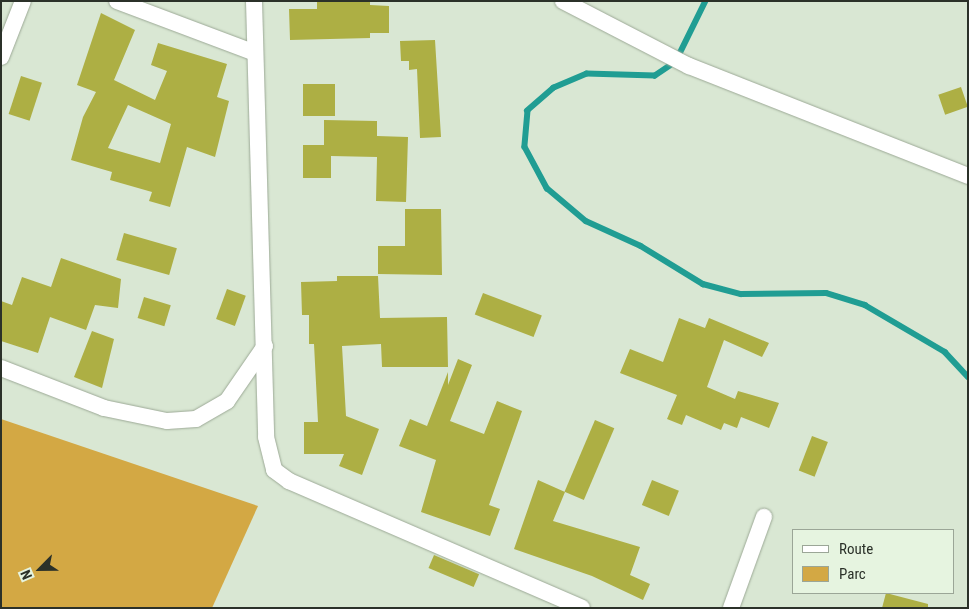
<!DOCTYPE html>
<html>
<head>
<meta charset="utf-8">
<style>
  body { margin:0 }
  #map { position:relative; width:969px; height:609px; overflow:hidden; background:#d9e7d3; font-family:"Roboto Condensed",sans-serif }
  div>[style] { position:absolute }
  .green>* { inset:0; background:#d3a844 }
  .stream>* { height:5.5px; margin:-2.75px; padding:0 2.75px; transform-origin:2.75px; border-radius:2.75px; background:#209d93 }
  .building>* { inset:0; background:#adaf44; transform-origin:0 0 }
  .roads { filter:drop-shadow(0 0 1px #9ca996) drop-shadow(0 0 1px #9ca996) }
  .minor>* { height:16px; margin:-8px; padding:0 8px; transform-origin:8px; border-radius:8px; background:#fff }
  span { translate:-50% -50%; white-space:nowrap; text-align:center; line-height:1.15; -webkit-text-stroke:5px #e6f4e0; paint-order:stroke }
  .frame { position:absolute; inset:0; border:2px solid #2b3129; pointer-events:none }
  .legend { position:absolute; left:792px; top:529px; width:162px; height:65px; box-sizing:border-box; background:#e6f4e0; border:1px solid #9ba697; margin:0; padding:6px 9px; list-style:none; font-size:15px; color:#2b3129 }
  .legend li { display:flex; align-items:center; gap:10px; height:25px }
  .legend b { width:25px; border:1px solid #9ba697 }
  .north { position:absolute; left:15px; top:544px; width:50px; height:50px; -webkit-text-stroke:4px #e6f4e0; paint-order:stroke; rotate:247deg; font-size:14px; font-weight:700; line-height:20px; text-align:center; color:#2b3129 }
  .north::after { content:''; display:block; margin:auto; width:18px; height:22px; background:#2b3129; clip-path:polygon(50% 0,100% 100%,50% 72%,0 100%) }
</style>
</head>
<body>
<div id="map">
  <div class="green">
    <i style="clip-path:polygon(1px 419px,258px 506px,212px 608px,1px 608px)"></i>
  </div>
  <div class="stream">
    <i style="left:706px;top:1px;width:68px;rotate:116.2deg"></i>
    <i style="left:676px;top:62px;width:25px;rotate:146deg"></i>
    <i style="left:655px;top:76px;width:68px;rotate:-178.3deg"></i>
    <i style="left:587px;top:74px;width:36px;rotate:157deg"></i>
    <i style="left:554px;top:88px;width:35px;rotate:139deg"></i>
    <i style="left:528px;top:111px;width:36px;rotate:95deg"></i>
    <i style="left:525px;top:147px;width:47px;rotate:61.8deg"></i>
    <i style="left:547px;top:188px;width:51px;rotate:40.2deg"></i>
    <i style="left:586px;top:221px;width:60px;rotate:24.4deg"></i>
    <i style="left:641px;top:246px;width:73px;rotate:31.5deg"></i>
    <i style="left:703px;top:284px;width:39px;rotate:15deg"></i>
    <i style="left:741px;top:294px;width:85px;rotate:-0.7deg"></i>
    <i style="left:826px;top:293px;width:41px;rotate:17.1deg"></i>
    <i style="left:865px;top:305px;width:93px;rotate:30.4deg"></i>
    <i style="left:945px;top:352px;width:34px;rotate:47deg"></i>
  </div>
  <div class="building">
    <i style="clip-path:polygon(370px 1px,370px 5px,389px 6px,389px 33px,370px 33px,370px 38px,290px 40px,289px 9px,317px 9px,317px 2px)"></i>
    <i style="clip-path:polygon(evenodd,101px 13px,135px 30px,114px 80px,155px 100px,167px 71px,151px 65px,158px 43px,227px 64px,217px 97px,229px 101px,215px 157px,187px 147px,170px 207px,149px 201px,152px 192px,110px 180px,112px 172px,71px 160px,83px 117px,96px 92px,77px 85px,101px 13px,128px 105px,171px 124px,160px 163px,108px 148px,128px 105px)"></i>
    <i style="clip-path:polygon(435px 40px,441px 137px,420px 138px,417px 69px,409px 70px,409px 61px,401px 61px,400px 41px)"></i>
    <i style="left:21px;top:76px;width:22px;height:40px;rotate:18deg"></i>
    <i style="left:303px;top:84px;width:32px;height:32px"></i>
    <i style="left:961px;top:87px;width:21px;height:24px;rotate:71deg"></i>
    <i style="clip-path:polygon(324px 120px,377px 121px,377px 136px,408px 137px,406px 202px,376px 201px,377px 157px,331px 156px,331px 178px,303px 178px,303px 145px,324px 145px)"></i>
    <i style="clip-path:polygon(405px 209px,441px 209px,442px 275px,378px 274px,378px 246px,405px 246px)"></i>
    <i style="left:124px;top:233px;width:55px;height:28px;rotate:16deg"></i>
    <i style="clip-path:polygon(61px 258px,121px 279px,118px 308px,95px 305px,86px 330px,50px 317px,38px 353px,1px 341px,1px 301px,12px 305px,22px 277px,51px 287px)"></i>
    <i style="clip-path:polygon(337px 276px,378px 276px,380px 318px,447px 317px,448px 367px,382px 367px,381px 344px,342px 346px,346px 416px,379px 429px,362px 475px,339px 466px,344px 454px,304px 454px,304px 422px,318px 422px,314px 344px,309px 344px,309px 315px,302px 315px,301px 282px,337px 281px)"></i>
    <i style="left:227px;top:289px;width:20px;height:32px;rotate:20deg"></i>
    <i style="left:483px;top:293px;width:63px;height:23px;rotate:21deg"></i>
    <i style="left:144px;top:297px;width:28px;height:22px;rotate:17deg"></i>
    <i style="clip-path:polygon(679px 318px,705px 328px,709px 318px,769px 343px,762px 357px,724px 340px,707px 387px,735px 399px,738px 391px,779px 403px,769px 428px,741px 417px,737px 428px,724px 423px,721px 430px,686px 415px,682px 425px,667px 419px,677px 395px,620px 373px,630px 349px,663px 362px)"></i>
    <i style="clip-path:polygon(92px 331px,114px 339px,102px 388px,74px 377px)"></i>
    <i style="clip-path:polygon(458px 359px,472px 365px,450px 421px,484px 434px,497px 401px,522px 411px,489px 505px,500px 509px,490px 536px,421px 512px,436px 460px,399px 446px,410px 419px,427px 426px,448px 372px,448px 385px)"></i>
    <i style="left:595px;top:420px;width:21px;height:78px;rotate:23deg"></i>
    <i style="left:812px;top:436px;width:17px;height:37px;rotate:21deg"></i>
    <i style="clip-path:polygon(538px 480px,565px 492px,553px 521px,640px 547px,630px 575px,650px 584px,643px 600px,592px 576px,514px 549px)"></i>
    <i style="left:652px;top:480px;width:29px;height:27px;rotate:22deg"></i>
    <i style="left:434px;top:555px;width:49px;height:14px;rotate:23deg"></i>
    <i style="clip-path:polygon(886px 593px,928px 604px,928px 608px,882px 608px)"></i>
  </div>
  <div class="roads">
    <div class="minor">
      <i style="left:117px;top:1px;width:147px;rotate:20.6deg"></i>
      <i style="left:254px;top:1px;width:436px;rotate:88.4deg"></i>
      <i style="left:266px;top:437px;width:34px;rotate:76deg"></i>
      <i style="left:274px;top:470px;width:19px;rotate:36deg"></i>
      <i style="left:289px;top:481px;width:319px;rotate:23.4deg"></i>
      <i style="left:563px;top:1px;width:142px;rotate:27.3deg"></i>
      <i style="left:689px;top:66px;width:300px;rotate:21.5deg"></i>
      <i style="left:1px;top:57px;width:60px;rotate:-68.6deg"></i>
      <i style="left:1px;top:368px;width:110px;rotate:21.2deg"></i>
      <i style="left:104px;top:408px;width:64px;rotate:11.7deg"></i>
      <i style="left:167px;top:421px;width:29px;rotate:-4deg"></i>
      <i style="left:196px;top:419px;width:36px;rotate:-30deg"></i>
      <i style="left:227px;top:401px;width:67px;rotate:-55.4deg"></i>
      <i style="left:731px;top:608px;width:97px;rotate:-70.1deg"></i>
    </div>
  </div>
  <div class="frame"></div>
  <ul class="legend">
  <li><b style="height:6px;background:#fff"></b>Route</li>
  <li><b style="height:14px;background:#d3a844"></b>Parc</li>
  </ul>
  <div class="north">N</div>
</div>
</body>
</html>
